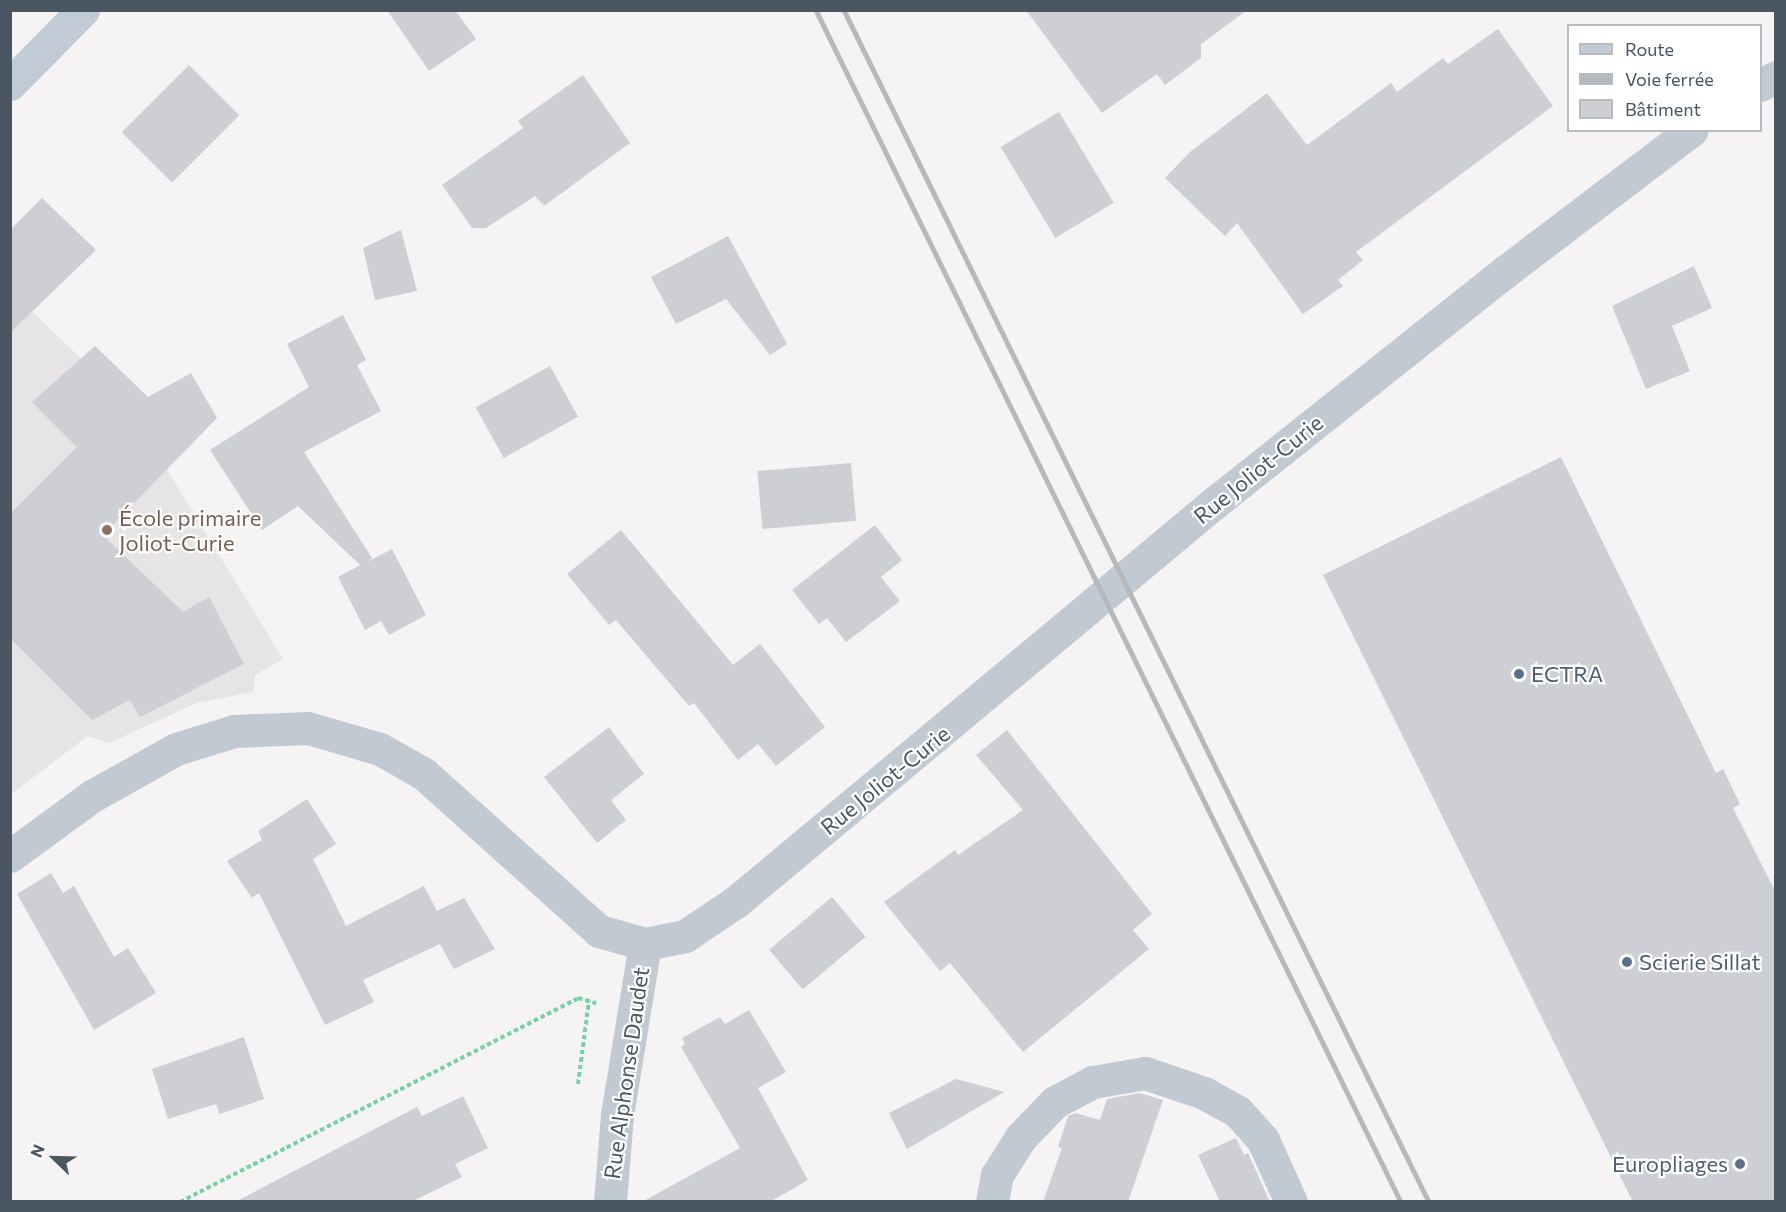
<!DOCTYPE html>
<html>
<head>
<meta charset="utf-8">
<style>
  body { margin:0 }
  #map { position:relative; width:1786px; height:1212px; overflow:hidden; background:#f5f3f3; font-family:Commissioner,sans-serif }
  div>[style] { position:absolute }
  .education>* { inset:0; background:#e6e4e5 }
  .building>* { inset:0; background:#cdcfd5; transform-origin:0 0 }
  .path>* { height:4px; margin-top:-2px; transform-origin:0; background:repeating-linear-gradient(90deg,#7ad0a6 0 4.5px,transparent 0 7.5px) }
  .street>* { height:33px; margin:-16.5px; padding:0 16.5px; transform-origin:16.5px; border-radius:16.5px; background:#c1cad2 }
  .secondary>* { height:33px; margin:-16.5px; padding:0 16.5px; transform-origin:16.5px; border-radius:16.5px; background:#c1cbd6 }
  .rail>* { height:4.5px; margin:-2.25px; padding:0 2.25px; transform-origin:2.25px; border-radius:2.25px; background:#b5b8bd }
  .dots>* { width:16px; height:16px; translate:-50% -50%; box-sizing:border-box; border:3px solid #fff; border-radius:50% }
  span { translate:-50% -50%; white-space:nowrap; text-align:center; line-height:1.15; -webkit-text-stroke:4.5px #fff; paint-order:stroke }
  .street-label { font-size:22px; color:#4a5661 }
  .education-label { font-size:22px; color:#785e54 }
  .left { translate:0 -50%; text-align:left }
  .service-label { font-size:22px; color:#4e5e75 }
  .right { translate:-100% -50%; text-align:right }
  .frame { position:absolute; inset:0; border:12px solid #4a5661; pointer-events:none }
  .legend { position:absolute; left:1567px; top:24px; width:195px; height:108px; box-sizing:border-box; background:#fff; border:2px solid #b7bbc0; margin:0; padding:8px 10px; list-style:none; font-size:18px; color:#4a5661 }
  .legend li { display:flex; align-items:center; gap:12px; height:30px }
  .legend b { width:30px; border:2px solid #b7bbc0 }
  .north { position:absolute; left:24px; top:1128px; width:60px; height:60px; -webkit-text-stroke:4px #fff; paint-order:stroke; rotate:293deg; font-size:16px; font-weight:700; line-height:24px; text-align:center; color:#4a5661 }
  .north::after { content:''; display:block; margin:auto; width:21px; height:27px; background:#4a5661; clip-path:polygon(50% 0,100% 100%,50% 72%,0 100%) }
</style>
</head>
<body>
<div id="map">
  <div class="education">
    <i style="clip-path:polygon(11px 291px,124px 400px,283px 659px,255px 675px,253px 692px,197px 703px,109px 743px,88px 736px,11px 794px)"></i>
  </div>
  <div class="building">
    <i style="clip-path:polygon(387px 10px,455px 10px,476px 39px,429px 71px)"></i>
    <i style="clip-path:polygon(1026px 10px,1247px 10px,1201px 44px,1201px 58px,1165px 85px,1157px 74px,1102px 113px)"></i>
    <i style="clip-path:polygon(1498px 29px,1553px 106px,1356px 252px,1363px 260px,1338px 280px,1343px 286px,1303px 314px,1237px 223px,1225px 236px,1165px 178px,1190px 152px,1267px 93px,1307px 145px,1391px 83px,1397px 92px,1443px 58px,1448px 64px)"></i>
    <i style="left:189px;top:65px;width:71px;height:95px;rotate:45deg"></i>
    <i style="clip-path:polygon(583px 75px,630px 143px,544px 206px,535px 196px,486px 228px,472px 228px,442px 185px,523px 128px,518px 121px)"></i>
    <i style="left:1059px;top:112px;width:106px;height:68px;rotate:59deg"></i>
    <i style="clip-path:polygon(42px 198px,96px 250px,10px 333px,10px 230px)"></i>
    <i style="clip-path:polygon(401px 230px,417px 291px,375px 300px,363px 248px)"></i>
    <i style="clip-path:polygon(728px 236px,787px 344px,770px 355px,726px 299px,676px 324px,651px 277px)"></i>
    <i style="clip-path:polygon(1694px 266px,1712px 308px,1672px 326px,1690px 371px,1646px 389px,1612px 306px)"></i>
    <i style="clip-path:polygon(343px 315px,366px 360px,357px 365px,381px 411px,304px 452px,372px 558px,367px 562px,392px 549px,426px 615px,389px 635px,381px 621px,365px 630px,338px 577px,360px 565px,298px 506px,262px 530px,210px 450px,309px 387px,287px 344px)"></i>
    <i style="clip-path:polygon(95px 346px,148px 397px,191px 373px,217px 418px,103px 535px,183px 612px,209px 597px,244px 664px,140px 717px,130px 700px,92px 720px,10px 638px,10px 514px,77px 447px,32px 402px)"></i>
    <i style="left:550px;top:366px;width:58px;height:85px;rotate:61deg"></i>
    <i style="clip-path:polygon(1561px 457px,1716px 773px,1723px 769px,1740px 804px,1733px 808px,1776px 893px,1776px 1202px,1633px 1202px,1323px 575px)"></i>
    <i style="left:851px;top:463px;width:58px;height:94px;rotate:85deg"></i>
    <i style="clip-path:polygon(875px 525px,902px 560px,881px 577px,900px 601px,846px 642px,827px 618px,819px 624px,792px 590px)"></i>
    <i style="clip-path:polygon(621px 530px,733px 665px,760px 644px,825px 727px,776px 766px,758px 744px,738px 760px,694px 703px,689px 706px,616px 620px,609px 625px,567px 574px)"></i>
    <i style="clip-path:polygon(609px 727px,644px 774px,611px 800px,626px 820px,597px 843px,544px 777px)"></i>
    <i style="clip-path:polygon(1007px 730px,1152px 914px,1133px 930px,1149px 949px,1023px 1052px,950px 963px,940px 971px,884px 902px,955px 850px,958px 855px,1023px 810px,976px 755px)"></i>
    <i style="clip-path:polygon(307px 799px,336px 844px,313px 859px,346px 926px,424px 886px,437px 911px,464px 898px,495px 949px,454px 969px,440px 944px,363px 980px,374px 1002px,325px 1025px,259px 893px,252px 898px,227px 861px,262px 840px,258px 831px)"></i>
    <i style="clip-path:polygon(51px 873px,63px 893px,74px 886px,114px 957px,128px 948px,156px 993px,94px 1030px,17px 894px)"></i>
    <i style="left:832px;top:897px;width:52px;height:82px;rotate:50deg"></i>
    <i style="clip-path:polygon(749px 1010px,786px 1072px,758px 1088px,808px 1180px,770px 1202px,642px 1202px,740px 1148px,681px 1047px,685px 1044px,682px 1038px,720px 1017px,725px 1024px)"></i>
    <i style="clip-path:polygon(244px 1037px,264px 1099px,219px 1114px,216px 1104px,168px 1119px,152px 1069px)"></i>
    <i style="clip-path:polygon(956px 1079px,1004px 1092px,907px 1149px,889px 1113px)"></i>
    <i style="clip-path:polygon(1140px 1093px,1163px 1100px,1128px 1202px,1043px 1202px,1062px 1148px,1058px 1147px,1068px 1116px,1075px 1113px,1100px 1120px,1107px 1099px)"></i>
    <i style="clip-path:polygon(463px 1096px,488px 1148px,455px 1164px,462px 1177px,411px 1202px,235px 1202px,417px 1107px,422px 1116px)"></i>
    <i style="clip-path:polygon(1236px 1138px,1244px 1155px,1248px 1153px,1270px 1202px,1220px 1202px,1198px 1155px)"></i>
  </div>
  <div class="path">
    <i style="left:578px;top:1084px;width:84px;rotate:-82.5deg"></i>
    <i style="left:180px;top:1202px;width:447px;rotate:-27.1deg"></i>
    <i style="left:578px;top:998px;width:19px;rotate:16deg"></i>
  </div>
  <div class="street">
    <i style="left:1760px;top:85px;width:18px;rotate:-27deg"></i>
    <i style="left:10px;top:856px;width:102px;rotate:-36.2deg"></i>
    <i style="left:92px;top:796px;width:96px;rotate:-29.2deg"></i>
    <i style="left:176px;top:749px;width:61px;rotate:-17.2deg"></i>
    <i style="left:234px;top:731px;width:74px;rotate:-2.3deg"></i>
    <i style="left:308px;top:728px;width:75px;rotate:16.3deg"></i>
    <i style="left:380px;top:749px;width:51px;rotate:29.6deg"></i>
    <i style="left:424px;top:774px;width:235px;rotate:41.9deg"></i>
    <i style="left:599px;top:931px;width:48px;rotate:15.8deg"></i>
    <i style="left:645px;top:944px;width:41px;rotate:-11.3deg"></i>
    <i style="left:685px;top:936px;width:63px;rotate:-33.9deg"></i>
    <i style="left:737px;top:901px;width:620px;rotate:-39.83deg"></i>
    <i style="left:1213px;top:504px;width:374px;rotate:-38.5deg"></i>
    <i style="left:1506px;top:271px;width:233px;rotate:-37.2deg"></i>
    <i style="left:610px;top:1202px;width:87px;rotate:-85.4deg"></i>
    <i style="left:617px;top:1115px;width:173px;rotate:-80.7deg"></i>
    <i style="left:992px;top:1202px;width:27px;rotate:-80deg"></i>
    <i style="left:997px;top:1175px;width:45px;rotate:-57.7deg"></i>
    <i style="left:1021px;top:1137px;width:49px;rotate:-45.8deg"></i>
    <i style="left:1055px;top:1102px;width:43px;rotate:-27.8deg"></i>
    <i style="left:1093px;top:1082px;width:53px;rotate:-9.8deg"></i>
    <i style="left:1145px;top:1073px;width:62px;rotate:18.7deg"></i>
    <i style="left:1204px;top:1093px;width:39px;rotate:29deg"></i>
    <i style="left:1238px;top:1112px;width:38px;rotate:48deg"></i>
    <i style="left:1263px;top:1140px;width:68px;rotate:65.7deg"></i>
  </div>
  <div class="secondary">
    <i style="left:10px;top:84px;width:104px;rotate:-45.4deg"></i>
  </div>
  <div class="rail">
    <i style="left:816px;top:10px;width:1328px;rotate:63.86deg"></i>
    <i style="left:844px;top:10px;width:1328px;rotate:63.86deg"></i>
  </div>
  <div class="dots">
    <i style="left:107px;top:530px;background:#8d6e63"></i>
    <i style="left:1519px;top:674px;background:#5c6f8a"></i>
    <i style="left:1627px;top:962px;background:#5c6f8a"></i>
    <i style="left:1740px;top:1164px;background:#5c6f8a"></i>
  </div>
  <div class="street-label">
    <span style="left:1258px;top:469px;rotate:-39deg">Rue Joliot-Curie</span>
    <span style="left:885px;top:780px;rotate:-39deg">Rue Joliot-Curie</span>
    <span style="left:626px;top:1073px;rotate:-82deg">Rue Alphonse Daudet</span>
  </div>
  <div class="education-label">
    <span class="left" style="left:119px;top:530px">École primaire<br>Joliot-Curie</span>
  </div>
  <div class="service-label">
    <span class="left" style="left:1531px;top:674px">ECTRA</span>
    <span class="left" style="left:1639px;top:962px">Scierie Sillat</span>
    <span class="right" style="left:1728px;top:1164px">Europliages</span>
  </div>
  <div class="frame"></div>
  <ul class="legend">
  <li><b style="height:8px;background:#c1cbd6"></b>Route</li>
  <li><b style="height:8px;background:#b5b8bd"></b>Voie ferrée</li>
  <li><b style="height:16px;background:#cdcfd5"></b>Bâtiment</li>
  </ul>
  <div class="north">N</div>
</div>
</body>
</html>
